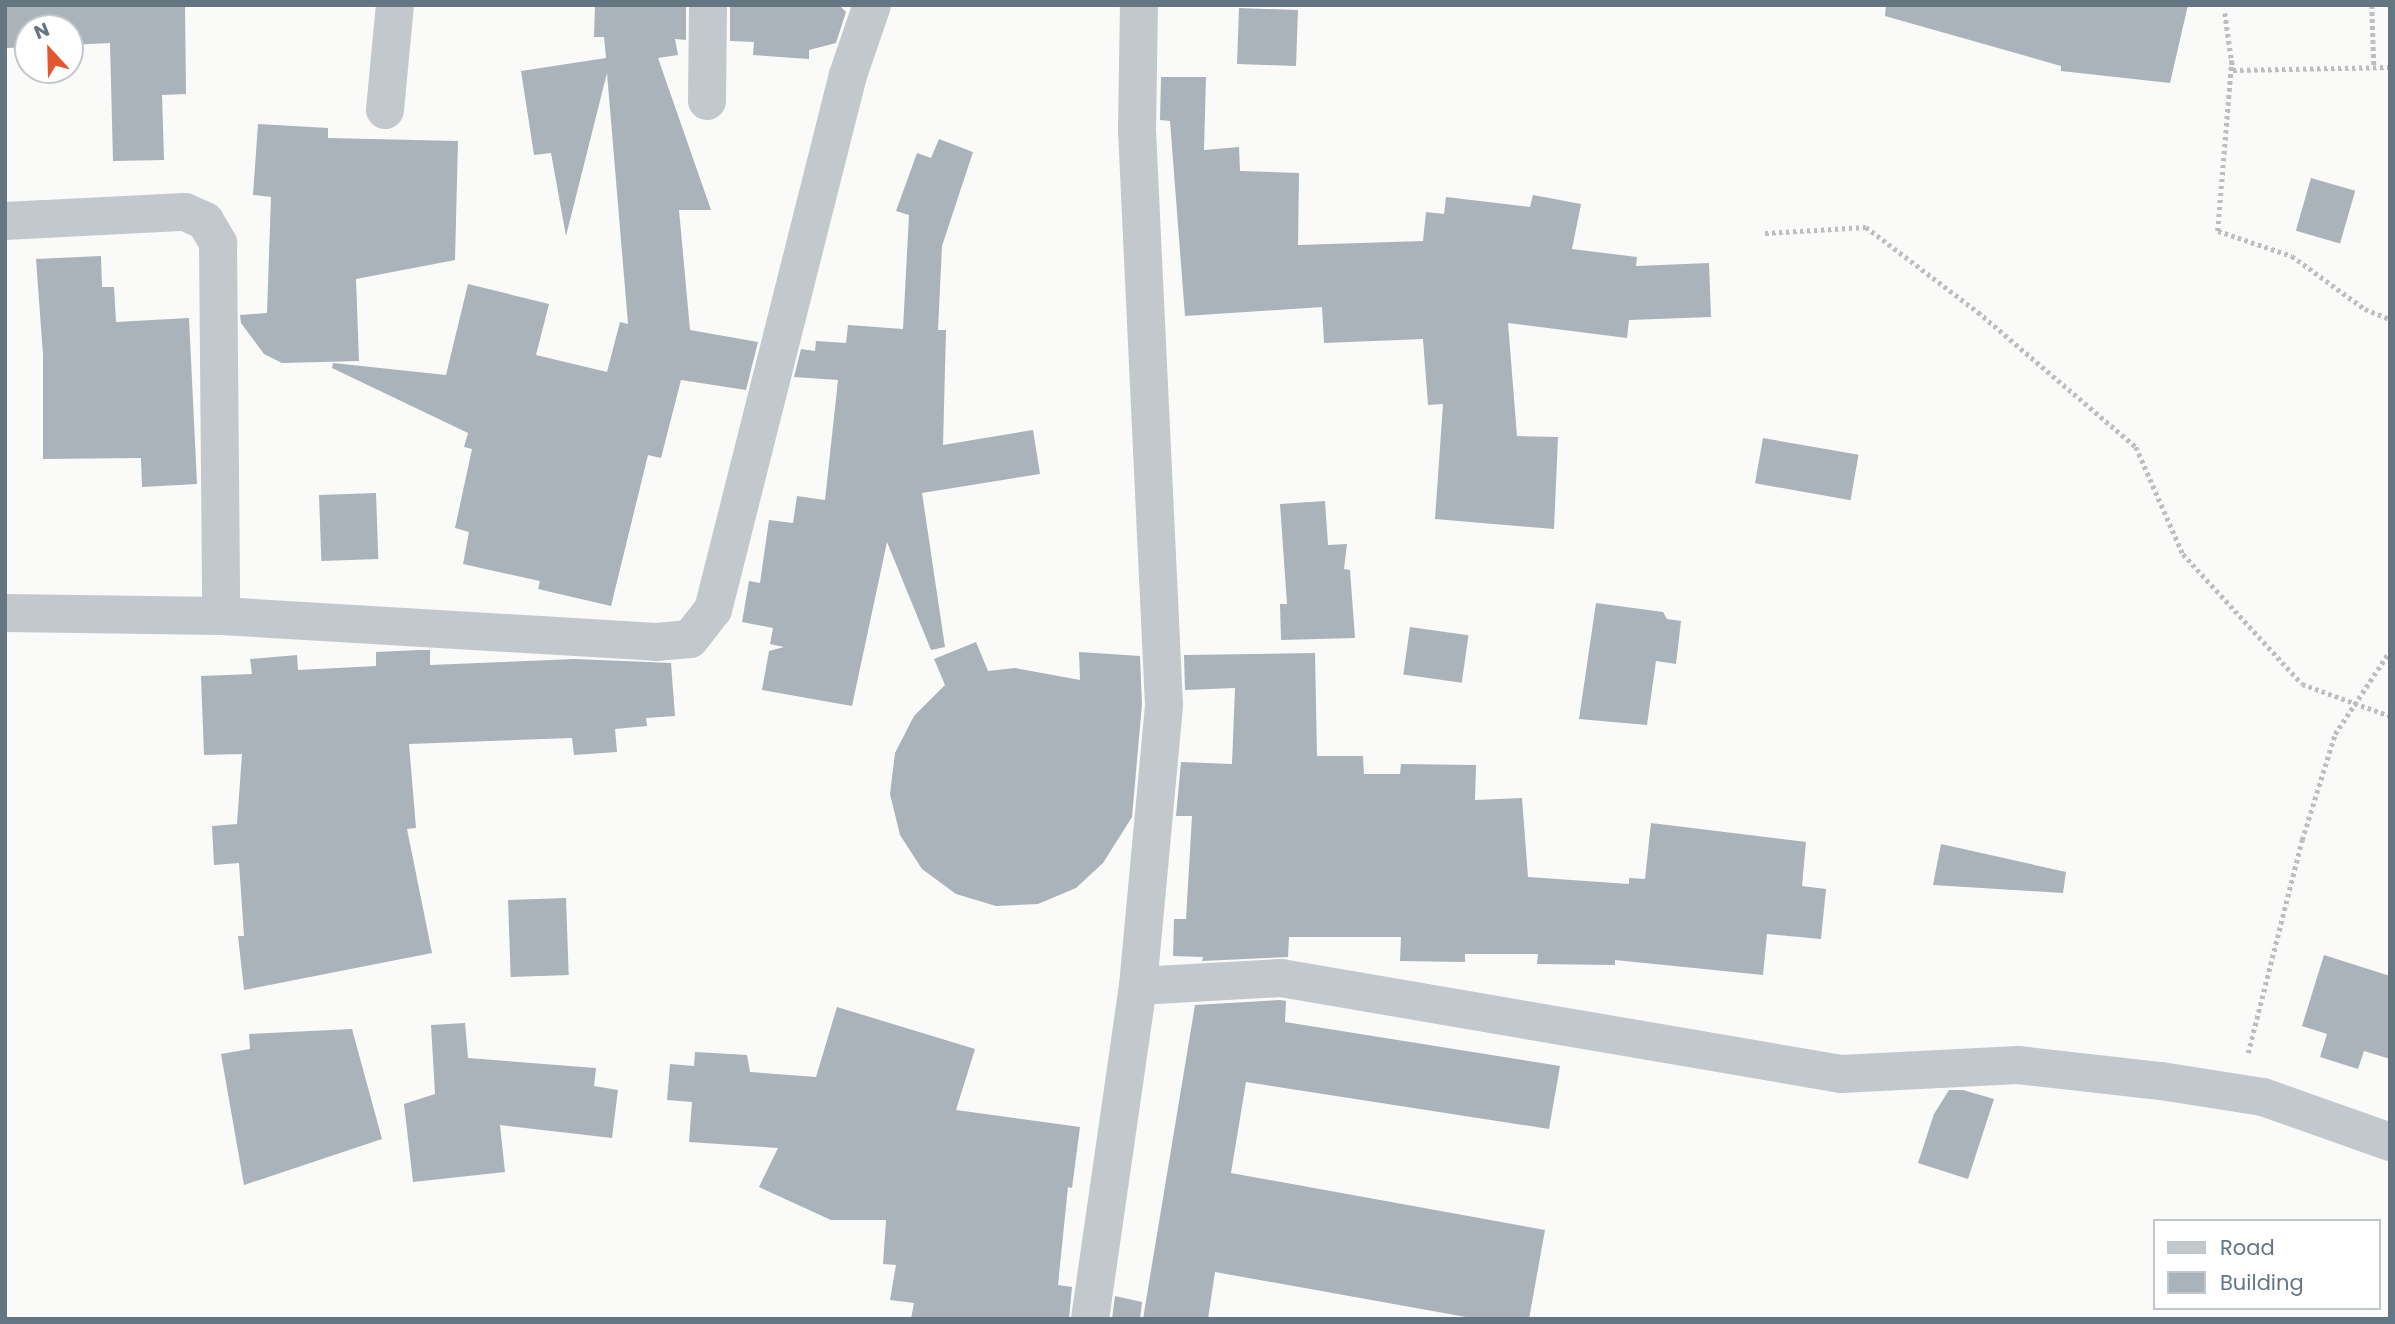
<!DOCTYPE html>
<html>
<head>
<meta charset="utf-8">
<style>
  body { margin:0 }
  #map { position:relative; width:2395px; height:1324px; overflow:hidden; background:#fafaf8; font-family:Poppins,sans-serif }
  div>[style] { position:absolute }
  .building>* { inset:0; background:#aab3b9; transform-origin:0 0 }
  .path>* { height:4.5px; margin-top:-2.25px; transform-origin:0; background:repeating-linear-gradient(90deg,#bbbfc2 0 3.5px,transparent 0 7px) }
  .minor>* { height:38px; margin:-19px; padding:0 19px; transform-origin:19px; border-radius:19px; background:#c3c8cc }
  span { translate:-50% -50%; white-space:nowrap; text-align:center; line-height:1.15; -webkit-text-stroke:7px #fff; paint-order:stroke }
  .frame { position:absolute; inset:0; border:7px solid #657683; pointer-events:none }
  .legend { position:absolute; left:2153px; top:1219px; width:228px; height:91px; box-sizing:border-box; background:#fff; border:2px solid #c1c8cd; margin:0; padding:9px 12px; list-style:none; font-size:21px; color:#657683 }
  .legend li { display:flex; align-items:center; gap:14px; height:35px }
  .legend b { width:35px; border:2px solid #c1c8cd }
  .north { position:absolute; left:14px; top:14px; width:70px; height:70px; box-sizing:border-box; background:#fff; border:2px solid #c1c8cd; border-radius:50%; rotate:338deg; font-size:19px; font-weight:700; line-height:28px; text-align:center; color:#657683 }
  .north::after { content:''; display:block; margin:auto; width:24px; height:32px; background:#e4572e; clip-path:polygon(50% 0,100% 100%,50% 72%,0 100%) }
</style>
</head>
<body>
<div id="map">
  <div class="building">
    <i style="clip-path:polygon(6px 5px,185px 5px,186px 94px,162px 95px,164px 160px,113px 161px,110px 43px,70px 45px,70px 28px,28px 28px,28px 47px,7px 48px)"></i>
    <i style="clip-path:polygon(595px 5px,686px 5px,686px 40px,675px 39px,678px 55px,658px 58px,711px 210px,679px 210px,690px 330px,758px 342px,746px 390px,681px 380px,661px 458px,648px 455px,611px 606px,538px 589px,540px 581px,463px 564px,469px 532px,455px 528px,472px 449px,464px 447px,468px 433px,332px 368px,333px 363px,446px 375px,468px 284px,549px 304px,536px 355px,607px 372px,620px 322px,628px 324px,607px 73px,566px 236px,551px 153px,534px 155px,521px 71px,606px 58px,604px 37px,594px 37px)"></i>
    <i style="clip-path:polygon(730px 5px,839px 5px,846px 12px,836px 43px,809px 50px,809px 59px,753px 55px,754px 42px,730px 41px)"></i>
    <i style="clip-path:polygon(1886px 5px,2188px 5px,2170px 83px,2061px 71px,2061px 66px,1885px 16px)"></i>
    <i style="left:1239px;top:8px;width:59px;height:56px;rotate:2deg"></i>
    <i style="clip-path:polygon(1161px 77px,1206px 77px,1204px 150px,1239px 147px,1240px 171px,1299px 173px,1298px 245px,1423px 241px,1426px 212px,1444px 214px,1446px 197px,1530px 207px,1533px 195px,1581px 204px,1572px 249px,1637px 257px,1636px 266px,1709px 263px,1711px 317px,1629px 320px,1627px 338px,1508px 323px,1517px 436px,1558px 437px,1554px 529px,1435px 519px,1443px 404px,1428px 405px,1423px 339px,1324px 343px,1322px 307px,1185px 316px,1170px 121px,1160px 120px)"></i>
    <i style="clip-path:polygon(258px 124px,328px 128px,328px 138px,458px 141px,455px 260px,356px 279px,359px 361px,282px 363px,264px 354px,241px 323px,240px 315px,267px 313px,271px 197px,253px 195px)"></i>
    <i style="clip-path:polygon(939px 139px,973px 152px,942px 246px,938px 330px,946px 330px,943px 445px,1033px 430px,1040px 474px,922px 493px,945px 647px,931px 650px,887px 542px,852px 706px,762px 690px,769px 651px,784px 647px,770px 644px,773px 628px,742px 622px,749px 581px,760px 583px,769px 520px,793px 523px,797px 496px,825px 500px,838px 380px,794px 377px,801px 349px,815px 351px,816px 341px,846px 343px,848px 325px,903px 329px,909px 215px,896px 211px,917px 153px,931px 158px)"></i>
    <i style="left:2311px;top:178px;width:46px;height:55px;rotate:16deg"></i>
    <i style="clip-path:polygon(101px 256px,102px 287px,114px 287px,116px 322px,189px 318px,197px 484px,142px 487px,141px 458px,43px 459px,43px 355px,36px 259px)"></i>
    <i style="left:1763px;top:438px;width:97px;height:46px;rotate:10deg"></i>
    <i style="left:376px;top:493px;width:66px;height:57px;rotate:88deg"></i>
    <i style="clip-path:polygon(1325px 501px,1328px 545px,1347px 544px,1344px 569px,1350px 570px,1355px 638px,1281px 640px,1280px 604px,1287px 604px,1280px 504px)"></i>
    <i style="clip-path:polygon(1596px 603px,1663px 612px,1667px 619px,1681px 621px,1676px 664px,1656px 661px,1647px 725px,1579px 719px)"></i>
    <i style="left:1410px;top:627px;width:59px;height:48px;rotate:8deg"></i>
    <i style="clip-path:polygon(976px 642px,988px 671px,1015px 668px,1080px 680px,1079px 652px,1140px 656px,1142px 704px,1132px 817px,1103px 863px,1076px 888px,1038px 904px,996px 906px,956px 894px,922px 869px,900px 835px,890px 794px,895px 753px,914px 716px,945px 685px,934px 659px)"></i>
    <i style="clip-path:polygon(420px 650px,430px 650px,430px 665px,575px 659px,671px 663px,675px 716px,646px 718px,647px 726px,615px 729px,617px 752px,574px 755px,572px 738px,409px 744px,416px 828px,407px 829px,432px 953px,244px 990px,238px 936px,244px 936px,239px 863px,214px 865px,212px 826px,237px 824px,242px 754px,204px 755px,201px 676px,252px 674px,250px 659px,297px 655px,298px 670px,376px 666px,376px 652px)"></i>
    <i style="clip-path:polygon(1315px 653px,1317px 756px,1363px 756px,1364px 774px,1400px 774px,1401px 764px,1476px 765px,1475px 800px,1522px 798px,1528px 877px,1629px 884px,1629px 878px,1645px 879px,1651px 823px,1806px 842px,1802px 886px,1826px 889px,1821px 939px,1767px 934px,1763px 975px,1615px 960px,1615px 965px,1537px 964px,1538px 954px,1465px 954px,1465px 962px,1400px 961px,1401px 937px,1289px 937px,1288px 957px,1202px 961px,1203px 957px,1173px 956px,1174px 919px,1186px 919px,1192px 816px,1176px 816px,1181px 762px,1232px 764px,1235px 688px,1185px 690px,1184px 655px)"></i>
    <i style="clip-path:polygon(1941px 844px,2066px 872px,2063px 893px,1933px 885px)"></i>
    <i style="left:566px;top:898px;width:77px;height:58px;rotate:88deg"></i>
    <i style="clip-path:polygon(2324px 955px,2390px 976px,2390px 1059px,2364px 1051px,2358px 1069px,2320px 1057px,2327px 1034px,2302px 1026px)"></i>
    <i style="clip-path:polygon(1280px 1000px,1286px 1001px,1285px 1022px,1560px 1066px,1549px 1129px,1246px 1082px,1231px 1173px,1545px 1230px,1529px 1319px,1477px 1319px,1215px 1272px,1208px 1319px,1143px 1319px,1195px 1005px)"></i>
    <i style="clip-path:polygon(837px 1007px,975px 1049px,956px 1110px,1080px 1127px,1072px 1188px,1068px 1187px,1058px 1285px,1072px 1287px,1069px 1319px,911px 1319px,914px 1303px,890px 1300px,896px 1265px,883px 1264px,886px 1220px,831px 1220px,759px 1187px,778px 1148px,689px 1142px,692px 1102px,667px 1100px,670px 1064px,694px 1066px,695px 1052px,747px 1055px,750px 1072px,816px 1077px)"></i>
    <i style="clip-path:polygon(465px 1023px,468px 1058px,596px 1068px,594px 1086px,618px 1090px,612px 1138px,500px 1125px,505px 1172px,413px 1182px,404px 1104px,435px 1094px,431px 1025px)"></i>
    <i style="clip-path:polygon(352px 1029px,382px 1139px,244px 1185px,221px 1054px,250px 1049px,249px 1034px)"></i>
    <i style="clip-path:polygon(1949px 1090px,1963px 1090px,1994px 1099px,1968px 1179px,1918px 1163px,1934px 1114px)"></i>
    <i style="clip-path:polygon(1115px 1296px,1142px 1302px,1140px 1319px,1112px 1319px)"></i>
  </div>
  <div class="path">
    <i style="left:2372px;top:5px;width:61px;rotate:88.1deg"></i>
    <i style="left:2225px;top:13px;width:58px;rotate:82deg"></i>
    <i style="left:2233px;top:70px;width:157px;rotate:-1.1deg"></i>
    <i style="left:2232px;top:60px;width:172px;rotate:94.7deg"></i>
    <i style="left:2218px;top:231px;width:78px;rotate:18.7deg"></i>
    <i style="left:2292px;top:256px;width:90px;rotate:36deg"></i>
    <i style="left:2365px;top:309px;width:27px;rotate:22deg"></i>
    <i style="left:1765px;top:233px;width:101px;rotate:-3.4deg"></i>
    <i style="left:1866px;top:227px;width:141px;rotate:37.2deg"></i>
    <i style="left:1978px;top:312px;width:208px;rotate:40.5deg"></i>
    <i style="left:2136px;top:447px;width:117px;rotate:66.3deg"></i>
    <i style="left:2183px;top:554px;width:176px;rotate:47.5deg"></i>
    <i style="left:2302px;top:684px;width:94px;rotate:20deg"></i>
    <i style="left:2248px;top:1053px;width:220px;rotate:-75.8deg"></i>
    <i style="left:2302px;top:840px;width:111px;rotate:-72.7deg"></i>
    <i style="left:2335px;top:734px;width:100px;rotate:-56.5deg"></i>
  </div>
  <div class="minor">
    <i style="left:707px;top:101px;width:96px;rotate:-89.4deg"></i>
    <i style="left:385px;top:110px;width:105px;rotate:-84.6deg"></i>
    <i style="left:5px;top:221px;width:180px;rotate:-2.9deg"></i>
    <i style="left:185px;top:212px;width:22px;rotate:24deg"></i>
    <i style="left:205px;top:221px;width:26px;rotate:59deg"></i>
    <i style="left:218px;top:243px;width:373px;rotate:89.5deg"></i>
    <i style="left:5px;top:613px;width:216px;rotate:0.8deg"></i>
    <i style="left:221px;top:616px;width:436px;rotate:3.4deg"></i>
    <i style="left:656px;top:642px;width:34px;rotate:-5deg"></i>
    <i style="left:690px;top:639px;width:37px;rotate:-52deg"></i>
    <i style="left:713px;top:610px;width:552px;rotate:-75.84deg"></i>
    <i style="left:848px;top:75px;width:74px;rotate:-71.1deg"></i>
    <i style="left:1138px;top:986px;width:282px;rotate:-84.7deg"></i>
    <i style="left:1164px;top:705px;width:576px;rotate:-92.69deg"></i>
    <i style="left:1137px;top:130px;width:125px;rotate:-89.1deg"></i>
    <i style="left:1090px;top:1319px;width:336px;rotate:-81.8deg"></i>
    <i style="left:1138px;top:986px;width:143px;rotate:-3.2deg"></i>
    <i style="left:1281px;top:978px;width:568px;rotate:9.73deg"></i>
    <i style="left:1841px;top:1074px;width:177px;rotate:-2.9deg"></i>
    <i style="left:2018px;top:1065px;width:144px;rotate:6.4deg"></i>
    <i style="left:2161px;top:1081px;width:103px;rotate:8.9deg"></i>
    <i style="left:2263px;top:1097px;width:135px;rotate:19.5deg"></i>
  </div>
  <div class="frame"></div>
  <ul class="legend">
  <li><b style="height:9px;background:#c3c8cc"></b>Road</li>
  <li><b style="height:19px;background:#aab3b9"></b>Building</li>
  </ul>
  <div class="north">N</div>
</div>
</body>
</html>
